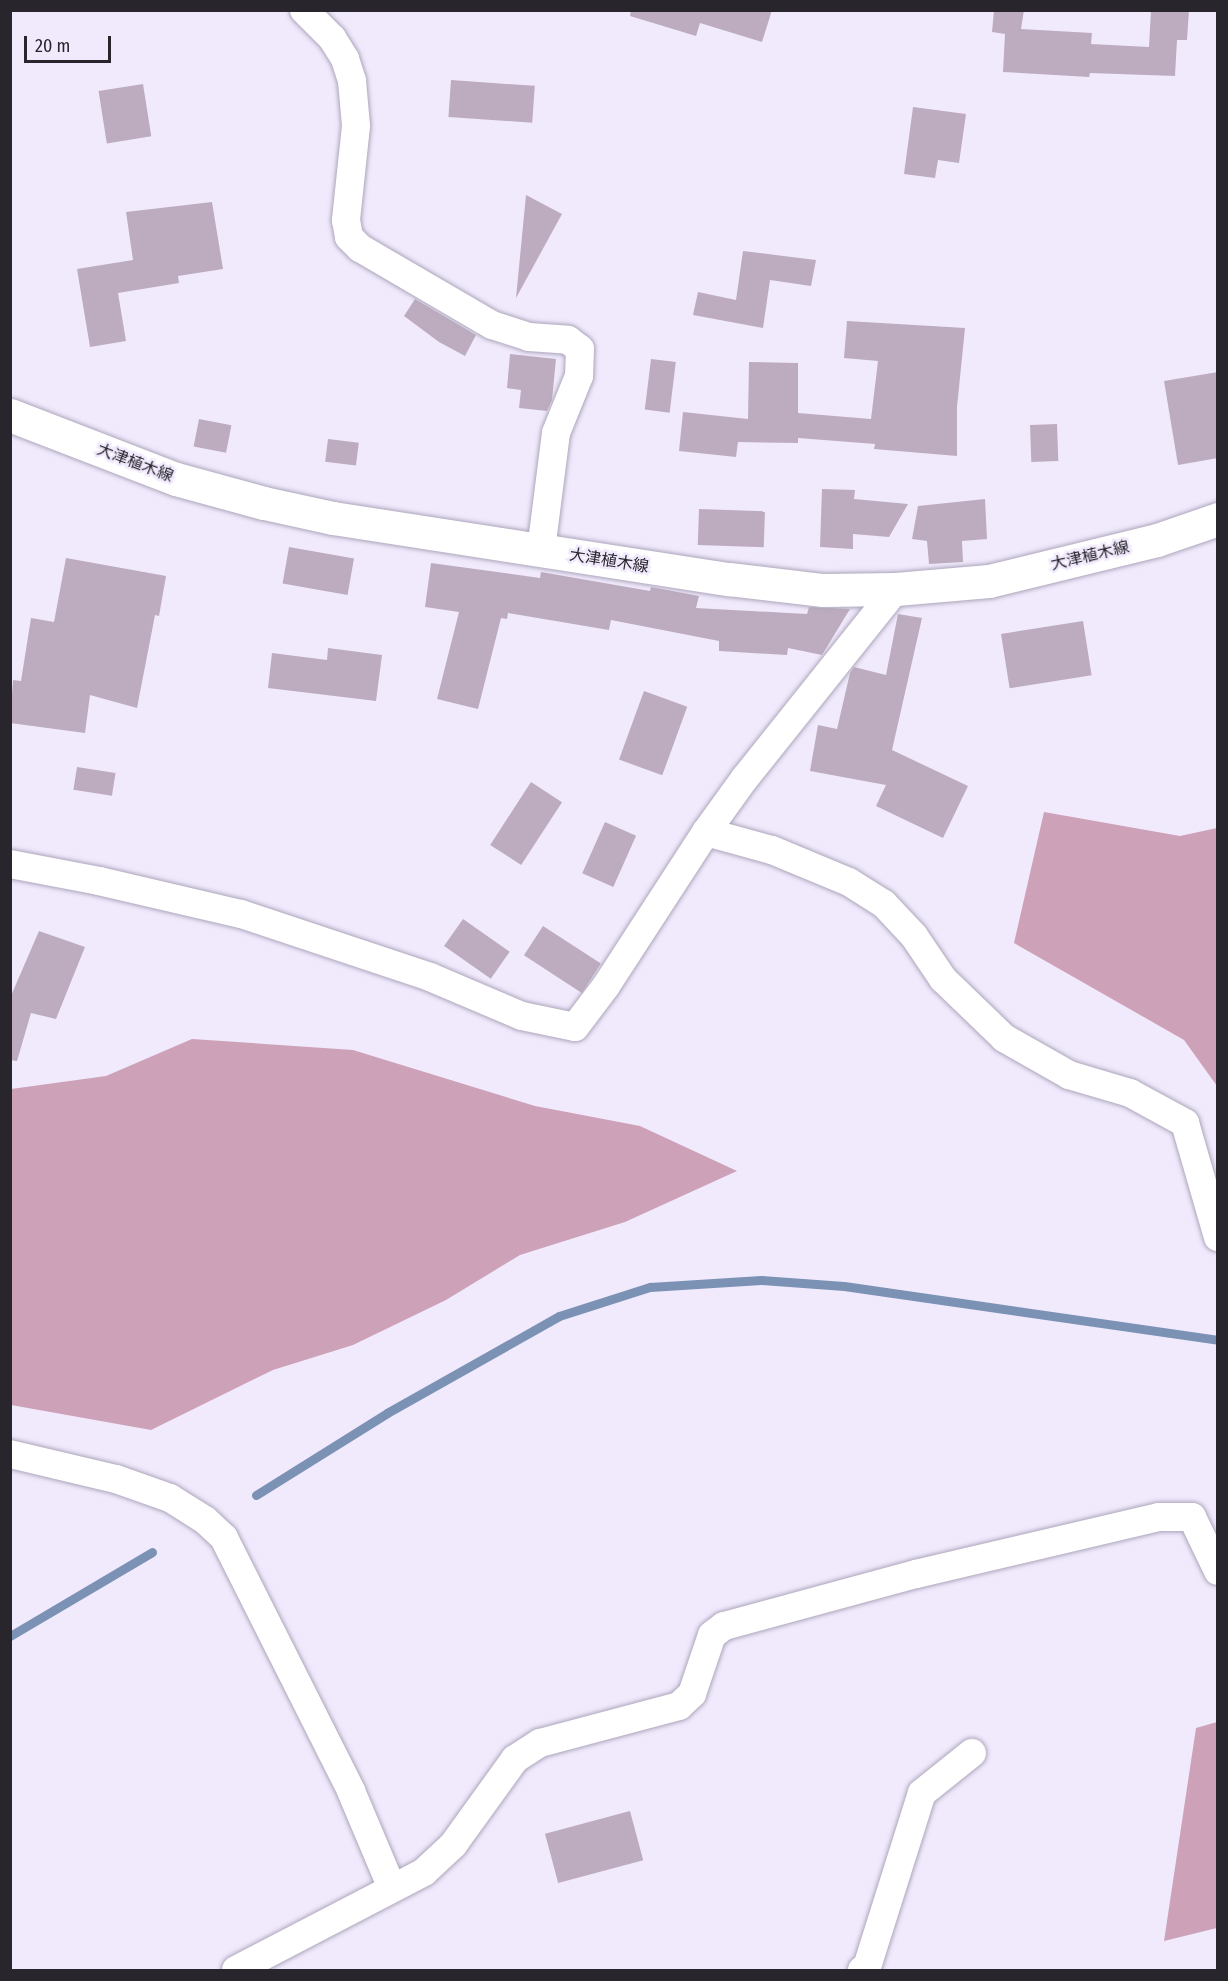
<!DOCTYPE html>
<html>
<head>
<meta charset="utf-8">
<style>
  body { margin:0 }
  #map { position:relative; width:1228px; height:1981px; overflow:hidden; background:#f1eafd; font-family:"Fira Sans Condensed","Noto Sans JP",sans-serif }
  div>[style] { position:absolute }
  .forest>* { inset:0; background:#cda2b9 }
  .stream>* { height:9px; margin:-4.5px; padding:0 4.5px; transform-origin:4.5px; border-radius:4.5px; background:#7b92b5 }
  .building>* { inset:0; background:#bdacbf; transform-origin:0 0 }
  .roads { filter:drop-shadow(0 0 2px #ada6bb) drop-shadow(0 0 2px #ada6bb) }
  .minor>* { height:28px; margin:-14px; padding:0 14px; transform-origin:14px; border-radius:14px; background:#fff }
  .primary>* { height:33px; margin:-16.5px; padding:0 16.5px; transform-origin:16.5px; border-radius:16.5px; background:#fff }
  span { translate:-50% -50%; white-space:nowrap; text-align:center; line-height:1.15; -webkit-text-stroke:5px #f1eafd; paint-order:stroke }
  .street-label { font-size:16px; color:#28252d }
  .frame { position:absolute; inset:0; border:12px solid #28252d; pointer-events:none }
  .scale { position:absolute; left:24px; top:36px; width:87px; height:27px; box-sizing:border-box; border:3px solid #28252d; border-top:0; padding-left:8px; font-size:18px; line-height:21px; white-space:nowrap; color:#28252d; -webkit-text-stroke:4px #f1eafd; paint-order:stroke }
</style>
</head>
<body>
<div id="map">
  <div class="forest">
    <i style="clip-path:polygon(1044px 812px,1180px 836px,1217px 828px,1217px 1086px,1184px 1040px,1014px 943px)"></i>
    <i style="clip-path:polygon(192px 1039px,353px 1050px,535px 1106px,640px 1126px,737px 1171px,625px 1222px,520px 1255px,446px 1300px,353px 1345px,273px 1370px,151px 1430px,11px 1405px,11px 1089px,106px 1076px)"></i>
    <i style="clip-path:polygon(1217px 1722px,1217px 1928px,1164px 1941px,1196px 1728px)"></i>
  </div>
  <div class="stream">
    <i style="left:256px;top:1495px;width:155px;rotate:-32deg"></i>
    <i style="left:387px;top:1413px;width:197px;rotate:-29.4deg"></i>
    <i style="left:559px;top:1316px;width:96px;rotate:-17.7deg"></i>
    <i style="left:650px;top:1287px;width:111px;rotate:-3.6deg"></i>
    <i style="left:761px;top:1280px;width:83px;rotate:4.1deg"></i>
    <i style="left:844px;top:1286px;width:378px;rotate:8.2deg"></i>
    <i style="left:10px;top:1636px;width:165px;rotate:-30.6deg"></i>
  </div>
  <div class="building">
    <i style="clip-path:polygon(631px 10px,772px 10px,762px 42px,700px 23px,696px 36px,630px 16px)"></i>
    <i style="clip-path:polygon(994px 10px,1024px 10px,1021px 29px,1092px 33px,1091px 44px,1149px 47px,1151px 10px,1189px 10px,1187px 40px,1177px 40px,1175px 76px,1090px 73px,1089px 77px,1003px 72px,1005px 34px,992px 32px)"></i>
    <i style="left:451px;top:80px;width:84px;height:37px;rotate:4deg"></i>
    <i style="left:143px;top:84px;width:53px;height:45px;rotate:81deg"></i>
    <i style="clip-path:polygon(913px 107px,966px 114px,959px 163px,938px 160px,935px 178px,904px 174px)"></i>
    <i style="clip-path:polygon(526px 195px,562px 214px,516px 298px)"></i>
    <i style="clip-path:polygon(212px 202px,223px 269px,178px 276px,179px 283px,118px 293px,126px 341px,90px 347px,77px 269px,133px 260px,126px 212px)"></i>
    <i style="clip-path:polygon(743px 251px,816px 260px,811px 286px,770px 280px,763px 328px,693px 315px,698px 292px,736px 300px)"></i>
    <i style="clip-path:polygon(415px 299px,476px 335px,465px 356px,439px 342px,404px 316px)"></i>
    <i style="clip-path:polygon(847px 321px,965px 328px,957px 407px,957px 456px,874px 449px,875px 444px,798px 438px,798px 443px,738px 442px,736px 457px,679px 451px,683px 412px,748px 419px,749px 362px,798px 363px,798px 413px,871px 419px,878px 361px,844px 358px)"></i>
    <i style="clip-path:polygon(510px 354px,556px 359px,552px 400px,547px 411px,519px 408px,521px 390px,507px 388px)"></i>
    <i style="left:651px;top:359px;width:25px;height:51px;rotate:7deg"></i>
    <i style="clip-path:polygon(1218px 372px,1218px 458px,1178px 465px,1164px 381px)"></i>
    <i style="left:199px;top:419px;width:33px;height:28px;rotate:11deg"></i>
    <i style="left:1057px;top:424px;width:37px;height:27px;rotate:88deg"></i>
    <i style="left:328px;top:439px;width:31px;height:23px;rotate:7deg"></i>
    <i style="clip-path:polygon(822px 489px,855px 490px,854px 499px,908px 504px,889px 537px,853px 534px,853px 549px,820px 547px)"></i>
    <i style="clip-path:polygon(985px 499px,987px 539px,962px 541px,963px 562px,929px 564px,927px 541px,912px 539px,918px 506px)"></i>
    <i style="left:699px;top:509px;width:66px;height:36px;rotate:2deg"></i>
    <i style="left:289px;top:547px;width:66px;height:37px;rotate:10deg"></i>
    <i style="clip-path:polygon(66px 558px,166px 576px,159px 616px,155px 615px,137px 708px,90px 695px,85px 733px,10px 723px,13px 680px,21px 681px,31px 618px,54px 622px)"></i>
    <i style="clip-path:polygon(431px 563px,540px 578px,541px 572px,650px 591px,651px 587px,699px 596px,696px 608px,807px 614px,809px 607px,850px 609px,822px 655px,788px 648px,787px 655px,719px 651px,719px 641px,611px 620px,609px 630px,508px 613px,507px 619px,501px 618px,478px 709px,437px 699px,459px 612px,425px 607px)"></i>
    <i style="clip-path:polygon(898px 614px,922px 618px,892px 750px,968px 786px,943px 838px,876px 806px,886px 785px,810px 771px,818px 725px,837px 729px,850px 673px,854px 667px,886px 675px)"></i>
    <i style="left:1083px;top:621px;width:55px;height:83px;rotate:81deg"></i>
    <i style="clip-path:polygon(328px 648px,382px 655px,376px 701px,268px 688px,272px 653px,327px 660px)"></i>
    <i style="left:644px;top:691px;width:46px;height:73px;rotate:20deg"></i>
    <i style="left:77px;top:767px;width:39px;height:23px;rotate:9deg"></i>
    <i style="left:531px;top:782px;width:37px;height:75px;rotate:33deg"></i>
    <i style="left:605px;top:822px;width:34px;height:56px;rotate:24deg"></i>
    <i style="left:463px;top:919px;width:57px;height:33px;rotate:35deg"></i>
    <i style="left:543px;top:926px;width:69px;height:35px;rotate:33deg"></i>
    <i style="clip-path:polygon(39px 931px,85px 947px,56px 1019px,31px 1013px,17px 1061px,10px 1060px,10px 998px)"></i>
    <i style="left:630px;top:1811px;width:51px;height:88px;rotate:75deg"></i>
  </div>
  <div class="roads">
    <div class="minor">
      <i style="left:304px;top:10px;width:40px;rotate:45deg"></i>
      <i style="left:332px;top:38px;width:25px;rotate:58deg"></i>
      <i style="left:345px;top:59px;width:23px;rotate:72deg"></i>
      <i style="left:352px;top:81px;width:45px;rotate:84.9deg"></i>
      <i style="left:356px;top:126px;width:95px;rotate:96.1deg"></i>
      <i style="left:346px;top:220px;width:17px;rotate:80deg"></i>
      <i style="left:349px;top:237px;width:16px;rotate:45deg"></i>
      <i style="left:360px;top:248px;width:153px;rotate:30.3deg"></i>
      <i style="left:492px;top:325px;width:39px;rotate:18deg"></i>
      <i style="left:529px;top:337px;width:39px;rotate:4deg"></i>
      <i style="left:568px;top:340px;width:15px;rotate:37deg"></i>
      <i style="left:580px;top:349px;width:27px;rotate:92deg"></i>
      <i style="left:579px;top:376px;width:61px;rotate:112deg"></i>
      <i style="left:556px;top:433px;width:118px;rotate:97.3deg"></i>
      <i style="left:706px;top:832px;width:68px;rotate:15.3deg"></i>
      <i style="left:772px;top:850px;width:83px;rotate:22.6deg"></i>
      <i style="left:849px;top:882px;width:41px;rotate:32.2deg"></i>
      <i style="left:884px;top:904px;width:44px;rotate:46.8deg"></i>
      <i style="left:914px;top:936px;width:52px;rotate:56deg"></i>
      <i style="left:943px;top:979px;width:85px;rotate:44deg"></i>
      <i style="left:1004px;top:1038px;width:75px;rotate:29.6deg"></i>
      <i style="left:1069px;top:1075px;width:64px;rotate:16.4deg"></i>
      <i style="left:1130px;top:1093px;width:63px;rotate:28.6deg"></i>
      <i style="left:1185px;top:1123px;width:119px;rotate:73.9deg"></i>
      <i style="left:10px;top:864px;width:91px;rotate:10.8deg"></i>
      <i style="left:99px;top:881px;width:146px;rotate:13.1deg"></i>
      <i style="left:241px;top:914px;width:199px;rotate:18.4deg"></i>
      <i style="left:430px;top:977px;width:100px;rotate:23deg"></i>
      <i style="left:522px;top:1016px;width:54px;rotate:11.7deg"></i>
      <i style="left:575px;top:1027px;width:51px;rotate:-52.9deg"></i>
      <i style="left:606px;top:986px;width:184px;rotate:-57deg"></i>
      <i style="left:706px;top:832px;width:67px;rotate:-54.2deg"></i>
      <i style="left:745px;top:778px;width:242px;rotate:-51.4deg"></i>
      <i style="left:10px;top:1454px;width:109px;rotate:13.3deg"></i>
      <i style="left:116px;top:1479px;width:57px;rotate:19.4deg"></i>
      <i style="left:170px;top:1498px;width:41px;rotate:32.2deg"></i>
      <i style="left:205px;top:1520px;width:26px;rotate:43deg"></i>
      <i style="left:224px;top:1538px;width:283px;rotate:63.3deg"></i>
      <i style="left:351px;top:1791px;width:105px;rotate:67.1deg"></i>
      <i style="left:236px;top:1970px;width:212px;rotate:-27.5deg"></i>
      <i style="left:424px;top:1872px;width:40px;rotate:-43deg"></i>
      <i style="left:453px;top:1845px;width:106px;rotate:-54.2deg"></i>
      <i style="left:515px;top:1759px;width:30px;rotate:-33deg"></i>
      <i style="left:540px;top:1743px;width:144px;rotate:-14.9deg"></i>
      <i style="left:679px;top:1706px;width:18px;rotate:-43deg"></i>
      <i style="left:692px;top:1694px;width:62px;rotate:-71.3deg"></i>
      <i style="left:712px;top:1635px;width:15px;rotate:-37deg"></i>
      <i style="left:724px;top:1626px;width:199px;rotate:-15.2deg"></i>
      <i style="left:916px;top:1574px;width:250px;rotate:-13.2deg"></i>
      <i style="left:1159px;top:1517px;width:33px"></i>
      <i style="left:1192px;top:1517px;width:60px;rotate:64.3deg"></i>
      <i style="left:862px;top:1970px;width:6px;rotate:-31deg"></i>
      <i style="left:867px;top:1967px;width:182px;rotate:-72.5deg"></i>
      <i style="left:922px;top:1793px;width:64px;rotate:-38.7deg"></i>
    </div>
    <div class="primary">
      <i style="left:10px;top:415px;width:178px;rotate:21.1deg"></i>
      <i style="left:176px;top:479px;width:91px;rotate:15.3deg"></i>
      <i style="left:264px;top:503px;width:71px;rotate:12.3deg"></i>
      <i style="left:333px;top:518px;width:401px;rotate:8.8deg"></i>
      <i style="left:729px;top:579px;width:95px;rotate:6.7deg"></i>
      <i style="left:823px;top:590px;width:73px;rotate:-0.8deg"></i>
      <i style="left:896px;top:589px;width:93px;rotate:-4.9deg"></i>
      <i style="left:989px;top:581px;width:173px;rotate:-13.7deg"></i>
      <i style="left:1157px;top:540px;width:65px;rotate:-19deg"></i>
    </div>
  </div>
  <div class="street-label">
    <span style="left:135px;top:463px;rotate:21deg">大津植木線</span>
    <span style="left:1090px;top:556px;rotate:-13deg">大津植木線</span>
    <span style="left:609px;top:561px;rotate:9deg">大津植木線</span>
  </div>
  <div class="frame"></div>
  <div class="scale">20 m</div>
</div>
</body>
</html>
